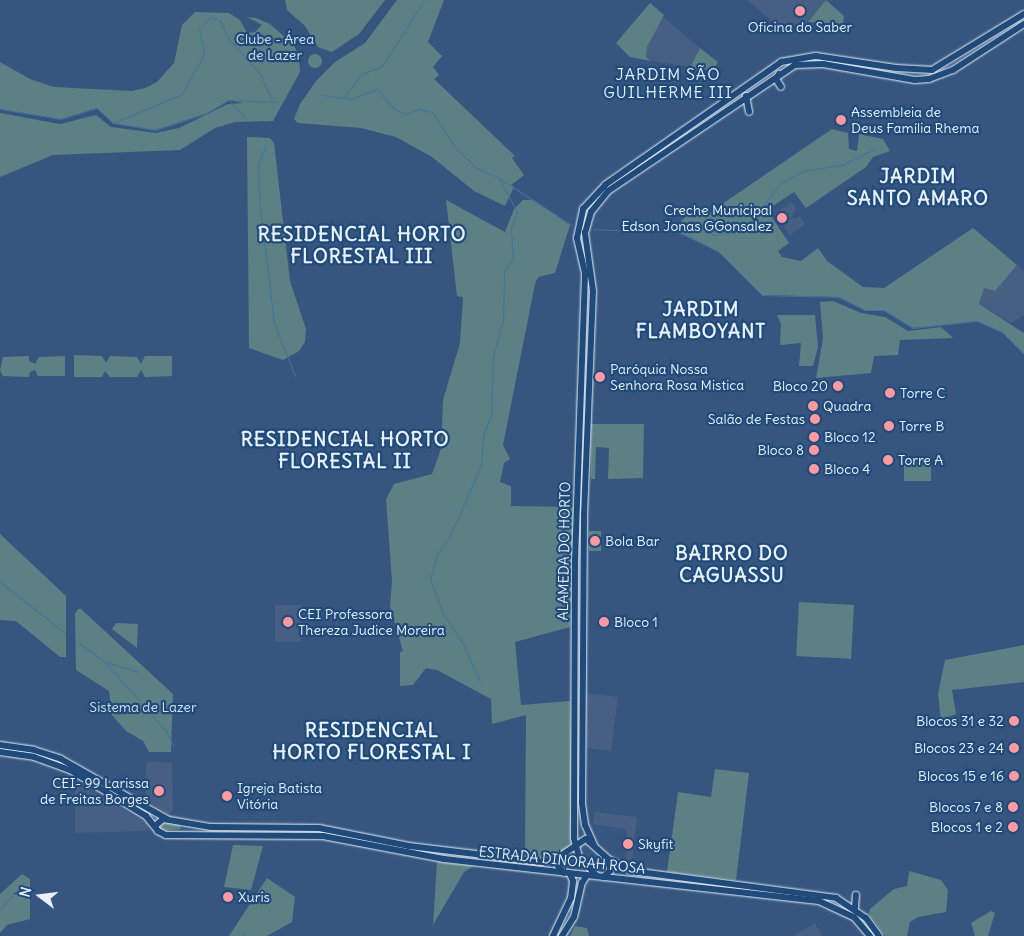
<!DOCTYPE html>
<html>
<head>
<meta charset="utf-8">
<style>
  body { margin:0 }
  #map { position:relative; width:1024px; height:936px; overflow:hidden; background:#36567f; font-family:Delius,sans-serif }
  div>[style] { position:absolute }
  .built>* { inset:0; background:#465f83; transform-origin:0 0 }
  .green>* { inset:0; background:#5d8084; transform-origin:0 0 }
  .round { border-radius:50% }
  .stream>* { height:1px; margin:-0.5px; padding:0 0.5px; transform-origin:0.5px; border-radius:0.5px; background:#42749f }
  .roads { filter:drop-shadow(0 0 1px #e8f1f8) drop-shadow(0 0 1px #e8f1f8) }
  .secondary>* { height:6px; margin:-3px; padding:0 3px; transform-origin:3px; border-radius:3px; background:#1f4a7a }
  .dots>* { width:14px; height:14px; translate:-50% -50%; box-sizing:border-box; border:2px solid #1f4a7a; border-radius:50% }
  span { translate:-50% -50%; white-space:nowrap; text-align:center; line-height:1.15; -webkit-text-stroke:4.5px #1f4a7a; paint-order:stroke }
  .poi-label { font-size:14px; color:#e8f1f8 }
  .left { translate:0 -50%; text-align:left }
  .right { translate:-100% -50%; text-align:right }
  .park-label { font-size:14px; color:#d3e0e7 }
  .street-label { font-size:14px; color:#e8f1f8 }
  .quarter-label { font-size:16px; color:#e8f1f8; letter-spacing:1px }
  .district-label { font-size:19px; color:#e8f1f8; font-weight:700; letter-spacing:1px }
  .north { position:absolute; left:15px; top:871px; width:50px; height:50px; -webkit-text-stroke:4px #1f4a7a; paint-order:stroke; rotate:285deg; font-size:14px; font-weight:700; line-height:20px; text-align:center; color:#e8f1f8 }
  .north::after { content:''; display:block; margin:auto; width:18px; height:22px; background:#e8f1f8; clip-path:polygon(50% 0,100% 100%,50% 72%,0 100%) }
</style>
</head>
<body>
<div id="map">
  <div class="built">
    <i style="clip-path:polygon(747px 0,826px 0,808px 22px,780px 28px)"></i>
    <i style="clip-path:polygon(661px 15px,700px 48px,692px 67px,651px 61px,646px 57px,647px 47px)"></i>
    <i style="clip-path:polygon(792px 202px,796px 210px,792px 216px,794px 219px,800px 216px,805px 224px,790px 235px,783px 226px,789px 222px,787px 219px,780px 222px,775px 214px)"></i>
    <i style="clip-path:polygon(1017px 265px,1024px 271px,1024px 315px,1011px 323px,979px 304px,984px 288px)"></i>
    <i style="left:301px;top:605px;width:37px;height:26px;rotate:90deg"></i>
    <i style="clip-path:polygon(586px 693px,618px 697px,611px 751px,586px 748px)"></i>
    <i style="clip-path:polygon(149px 761px,172px 763px,173px 810px,169px 815px,146px 800px,146px 765px)"></i>
    <i style="clip-path:polygon(75px 782px,147px 823px,148px 831px,75px 833px)"></i>
    <i style="clip-path:polygon(594px 812px,637px 817px,632px 861px,626px 860px,627px 832px,624px 829px,593px 824px)"></i>
    <i style="clip-path:polygon(815px 923px,822px 936px,793px 936px)"></i>
  </div>
  <div class="green">
    <i style="clip-path:polygon(285px 0,385px 0,359px 34px,332px 52px,318px 47px,305px 26px,287px 10px)"></i>
    <i style="clip-path:polygon(397px 0,444px 0,428px 42px,442px 56px,433px 67px,439px 75px,434px 79px,515px 156px,512px 158px,524px 175px,511px 185px,514px 187px,505px 206px,474px 191px,432px 157px,396px 137px,361px 128px,298px 123px,294px 119px,300px 104px,316px 81px,335px 62px,365px 43px)"></i>
    <i style="clip-path:polygon(826px 0,844px 16px,843px 24px,808px 22px)"></i>
    <i style="clip-path:polygon(650px 3px,664px 15px,647px 47px,646px 57px,651px 61px,630px 57px,616px 43px)"></i>
    <i style="clip-path:polygon(195px 12px,229px 13px,240px 20px,247px 33px,255px 32px,262px 25px,247px 17px,256px 18px,270px 24px,293px 44px,299px 55px,300px 72px,273px 121px,235px 122px,215px 128px,180px 150px,53px 155px,0 177px,0 113px,60px 124px,96px 115px,111px 127px,156px 133px,179px 128px,228px 104px,243px 103px,229px 100px,207px 113px,155px 130px,113px 123px,97px 108px,61px 119px,0 109px,0 62px,30px 79px,54px 87px,132px 91px,145px 88px,157px 82px,174px 63px,182px 25px)"></i>
    <i style="clip-path:polygon(700px 48px,718px 62px,713px 70px,690px 68px)"></i>
    <i class="round" style="left:308px;top:54px;width:14px;height:14px"></i>
    <i style="clip-path:polygon(832px 129px,848px 133px,849px 149px,857px 151px,859px 134px,883px 139px,890px 151px,873px 157px,866px 167px,806px 208px,794px 192px,767px 210px,789px 243px,778px 251px,782px 257px,801px 261px,818px 248px,827px 261px,863px 287px,884px 288px,973px 228px,1017px 265px,995px 291px,984px 288px,979px 304px,1024px 333px,1024px 354px,1002px 332px,977px 321px,913px 328px,884px 311px,865px 310px,839px 297px,762px 295px,719px 252px,675px 231px,682px 220px,700px 206px,706px 215px)"></i>
    <i style="clip-path:polygon(247px 137px,270px 138px,274px 143px,290px 281px,306px 329px,305px 342px,299px 351px,283px 360px,249px 348px)"></i>
    <i style="clip-path:polygon(446px 200px,505px 232px,514px 209px,523px 200px,534px 200px,570px 225px,555px 273px,538px 277px,535px 284px,503px 445px,510px 459px,504px 463px,500px 482px,511px 486px,511px 506px,574px 507px,570px 627px,515px 642px,521px 705px,570px 701px,573px 841px,568px 849px,549px 858px,525px 856px,526px 715px,492px 724px,491px 699px,437px 670px,426px 668px,413px 685px,400px 686px,400px 652px,403px 651px,390px 606px,392px 581px,386px 499px,394px 484px,432px 474px,441px 449px,443px 400px,460px 343px,463px 297px,457px 296px)"></i>
    <i style="clip-path:polygon(833px 301px,861px 313px,885px 317px,908px 331px,941px 327px,953px 338px,900px 340px,898px 355px,874px 356px,871px 373px,816px 378px,823px 339px,820px 302px)"></i>
    <i style="clip-path:polygon(777px 315px,815px 315px,818px 347px,813px 366px,799px 366px,801px 343px,780px 345px,781px 324px)"></i>
    <i style="clip-path:polygon(74px 355px,102px 356px,106px 363px,110px 356px,137px 357px,141px 364px,145px 356px,172px 356px,172px 376px,145px 377px,141px 370px,137px 377px,110px 377px,105px 371px,102px 377px,74px 377px)"></i>
    <i style="clip-path:polygon(29px 356px,29px 361px,35px 364px,39px 357px,65px 356px,65px 376px,38px 376px,35px 370px,30px 372px,29px 377px,3px 376px,0 370px,3px 357px)"></i>
    <i class="round" style="left:807.5px;top:400.5px;width:11px;height:11px"></i>
    <i style="clip-path:polygon(591px 424px,644px 424px,643px 478px,608px 479px,609px 448px,596px 447px,595px 479px,591px 479px)"></i>
    <i style="left:904px;top:458px;width:27px;height:23px"></i>
    <i style="left:589px;top:531px;width:12px;height:20px"></i>
    <i style="clip-path:polygon(0 534px,66px 596px,66px 657px,60px 657px,16px 621px,0 620px)"></i>
    <i style="left:799px;top:602px;width:55px;height:54px;rotate:3deg"></i>
    <i style="clip-path:polygon(78px 609px,81px 609px,173px 694px,171px 752px,149px 752px,143px 741px,126px 731px,112px 715px,109px 691px,76px 670px,75px 614px)"></i>
    <i style="clip-path:polygon(116px 623px,138px 624px,137px 648px,112px 629px)"></i>
    <i style="clip-path:polygon(1024px 645px,1024px 682px,952px 690px,956px 714px,941px 720px,938px 694px,945px 660px)"></i>
    <i style="clip-path:polygon(715px 769px,749px 773px,736px 880px,667px 872px,678px 792px,711px 797px)"></i>
    <i style="clip-path:polygon(163px 822px,180px 825px,181px 829px,162px 831px,159px 828px)"></i>
    <i style="clip-path:polygon(233px 845px,263px 846px,251px 890px,224px 887px)"></i>
    <i style="clip-path:polygon(437px 862px,474px 866px,464px 872px,433px 925px)"></i>
    <i style="clip-path:polygon(909px 871px,941px 880px,948px 890px,946px 912px,918px 917px,910px 922px,907px 936px,885px 936px,869px 914px,870px 909px,894px 889px,907px 886px)"></i>
    <i style="clip-path:polygon(22px 874px,30px 879px,30px 919px,7px 925px,0 933px,0 894px)"></i>
    <i style="clip-path:polygon(267px 878px,295px 897px,292px 922px,267px 936px,229px 936px)"></i>
    <i style="clip-path:polygon(991px 911px,995px 913px,988px 936px,975px 936px,971px 923px)"></i>
    <i style="clip-path:polygon(575px 926px,587px 928px,589px 936px,570px 936px)"></i>
  </div>
  <div class="stream">
    <i style="left:322px;top:95px;width:28px;rotate:8deg"></i>
    <i style="left:350px;top:99px;width:29px;rotate:-20deg"></i>
    <i style="left:377px;top:89px;width:25px;rotate:50deg"></i>
    <i style="left:393px;top:108px;width:13px;rotate:27deg"></i>
    <i style="left:405px;top:114px;width:15px;rotate:-20deg"></i>
    <i style="left:419px;top:109px;width:13px;rotate:13deg"></i>
    <i style="left:432px;top:112px;width:42px;rotate:56.7deg"></i>
    <i style="left:455px;top:147px;width:30px;rotate:45deg"></i>
    <i style="left:476px;top:168px;width:25px;rotate:23deg"></i>
    <i style="left:499px;top:178px;width:86px;rotate:33.1deg"></i>
    <i style="left:343px;top:98px;width:31px;rotate:-52deg"></i>
    <i style="left:362px;top:74px;width:22px;rotate:-22deg"></i>
    <i style="left:382px;top:66px;width:78px;rotate:-57.5deg"></i>
    <i style="left:230px;top:101px;width:22px;rotate:47deg"></i>
    <i style="left:0;top:109px;width:62px;rotate:9.3deg"></i>
    <i style="left:61px;top:119px;width:38px;rotate:-17deg"></i>
    <i style="left:97px;top:108px;width:22px;rotate:43deg"></i>
    <i style="left:113px;top:123px;width:43px;rotate:9.5deg"></i>
    <i style="left:155px;top:130px;width:55px;rotate:-18.1deg"></i>
    <i style="left:207px;top:113px;width:26px;rotate:-31deg"></i>
    <i style="left:229px;top:100px;width:48px;rotate:2.4deg"></i>
    <i style="left:113px;top:123px;width:75px;rotate:-22.8deg"></i>
    <i style="left:182px;top:94px;width:46px;rotate:-61.2deg"></i>
    <i style="left:204px;top:54px;width:25px;rotate:-101deg"></i>
    <i style="left:199px;top:29px;width:16px;rotate:-47deg"></i>
    <i style="left:210px;top:17px;width:11px;rotate:22deg"></i>
    <i style="left:220px;top:21px;width:19px;rotate:65deg"></i>
    <i style="left:228px;top:38px;width:48px;rotate:48.4deg"></i>
    <i style="left:260px;top:74px;width:29px;rotate:65deg"></i>
    <i style="left:266px;top:145px;width:20px;rotate:114deg"></i>
    <i style="left:258px;top:163px;width:36px;rotate:88deg"></i>
    <i style="left:259px;top:199px;width:125px;rotate:83.1deg"></i>
    <i style="left:274px;top:323px;width:57px;rotate:68.4deg"></i>
    <i style="left:594px;top:229px;width:33px;rotate:3deg"></i>
    <i style="left:627px;top:231px;width:34px;rotate:-7deg"></i>
    <i style="left:661px;top:227px;width:29px;rotate:18deg"></i>
    <i style="left:689px;top:236px;width:34px;rotate:28deg"></i>
    <i style="left:719px;top:252px;width:61px;rotate:45deg"></i>
    <i style="left:762px;top:295px;width:77px;rotate:1.5deg"></i>
    <i style="left:839px;top:297px;width:29px;rotate:27deg"></i>
    <i style="left:865px;top:310px;width:19px"></i>
    <i style="left:884px;top:310px;width:34px;rotate:32deg"></i>
    <i style="left:913px;top:328px;width:64px;rotate:-6.2deg"></i>
    <i style="left:977px;top:321px;width:27px;rotate:24deg"></i>
    <i style="left:1002px;top:332px;width:31px;rotate:45deg"></i>
    <i style="left:704px;top:232px;width:12px;rotate:14deg"></i>
    <i style="left:716px;top:235px;width:29px;rotate:-12deg"></i>
    <i style="left:744px;top:229px;width:59px;rotate:-51.2deg"></i>
    <i style="left:781px;top:183px;width:25px;rotate:-29deg"></i>
    <i style="left:803px;top:171px;width:39px;rotate:-9deg"></i>
    <i style="left:842px;top:165px;width:37px;rotate:-26deg"></i>
    <i style="left:0;top:582px;width:81px;rotate:38deg"></i>
    <i style="left:79px;top:643px;width:32px;rotate:36deg"></i>
    <i style="left:105px;top:662px;width:92px;rotate:48.5deg"></i>
    <i style="left:166px;top:731px;width:16px;rotate:63deg"></i>
    <i style="left:106px;top:662px;width:34px;rotate:17deg"></i>
    <i style="left:480px;top:681px;width:43px;rotate:-114.8deg"></i>
    <i style="left:462px;top:642px;width:34px;rotate:-124deg"></i>
    <i style="left:443px;top:614px;width:37px;rotate:-110deg"></i>
    <i style="left:430px;top:579px;width:26px;rotate:-74deg"></i>
    <i style="left:437px;top:554px;width:22px;rotate:-54deg"></i>
    <i style="left:450px;top:536px;width:77px;rotate:-66.4deg"></i>
    <i style="left:481px;top:465px;width:30px;rotate:-86deg"></i>
    <i style="left:483px;top:435px;width:22px;rotate:-68deg"></i>
    <i style="left:491px;top:415px;width:59px;rotate:-88.1deg"></i>
    <i style="left:493px;top:356px;width:36px;rotate:-74deg"></i>
    <i style="left:503px;top:321px;width:49px;rotate:-88.8deg"></i>
    <i style="left:504px;top:272px;width:17px;rotate:-57deg"></i>
    <i style="left:513px;top:258px;width:30px;rotate:-94deg"></i>
    <i style="left:511px;top:228px;width:17px;rotate:-69deg"></i>
    <i style="left:517px;top:212px;width:38px;rotate:-118deg"></i>
    <i style="left:0;top:909px;width:36px;rotate:-48deg"></i>
    <i style="left:241px;top:936px;width:4px;rotate:-45deg"></i>
  </div>
  <div class="roads">
    <div class="secondary">
      <i style="left:779px;top:74px;width:6px;rotate:121deg"></i>
      <i style="left:776px;top:79px;width:9px;rotate:58deg"></i>
      <i style="left:746px;top:96px;width:16px;rotate:79deg"></i>
      <i style="left:0;top:745px;width:34px;rotate:8deg"></i>
      <i style="left:34px;top:750px;width:28px;rotate:18deg"></i>
      <i style="left:61px;top:759px;width:122px;rotate:29.5deg"></i>
      <i style="left:0;top:752px;width:34px;rotate:8deg"></i>
      <i style="left:34px;top:757px;width:38px;rotate:20deg"></i>
      <i style="left:70px;top:770px;width:89px;rotate:31.2deg"></i>
      <i style="left:146px;top:816px;width:19px;rotate:51deg"></i>
      <i style="left:158px;top:831px;width:9px;rotate:27deg"></i>
      <i style="left:166px;top:835px;width:157px;rotate:0.4deg"></i>
      <i style="left:323px;top:836px;width:123px;rotate:10.8deg"></i>
      <i style="left:444px;top:859px;width:377px;rotate:6.4deg"></i>
      <i style="left:819px;top:901px;width:38px;rotate:25deg"></i>
      <i style="left:854px;top:917px;width:25px;rotate:50deg"></i>
      <i style="left:155px;top:826px;width:11px;rotate:-41deg"></i>
      <i style="left:163px;top:819px;width:49px;rotate:9.5deg"></i>
      <i style="left:211px;top:827px;width:108px;rotate:0.5deg"></i>
      <i style="left:319px;top:828px;width:92px;rotate:11.3deg"></i>
      <i style="left:409px;top:846px;width:134px;rotate:6.9deg"></i>
      <i style="left:542px;top:862px;width:18px;rotate:-16deg"></i>
      <i style="left:559px;top:857px;width:32px;rotate:-34deg"></i>
      <i style="left:586px;top:839px;width:30px;rotate:42deg"></i>
      <i style="left:608px;top:859px;width:27px;rotate:27deg"></i>
      <i style="left:632px;top:871px;width:206px;rotate:7.5deg"></i>
      <i style="left:836px;top:898px;width:36px;rotate:34deg"></i>
      <i style="left:866px;top:918px;width:22px;rotate:54deg"></i>
      <i style="left:594px;top:845px;width:22px;rotate:-114deg"></i>
      <i style="left:585px;top:825px;width:22px;rotate:-98deg"></i>
      <i style="left:582px;top:803px;width:288px;rotate:-89.6deg"></i>
      <i style="left:584px;top:515px;width:224px;rotate:-87.7deg"></i>
      <i style="left:593px;top:291px;width:59px;rotate:-97.9deg"></i>
      <i style="left:585px;top:233px;width:22px;rotate:-74deg"></i>
      <i style="left:591px;top:212px;width:27px;rotate:-51deg"></i>
      <i style="left:608px;top:191px;width:225px;rotate:-34deg"></i>
      <i style="left:795px;top:65px;width:28px;rotate:-2deg"></i>
      <i style="left:823px;top:64px;width:93px;rotate:9.9deg"></i>
      <i style="left:915px;top:80px;width:14px;rotate:-4deg"></i>
      <i style="left:929px;top:79px;width:26px;rotate:-21deg"></i>
      <i style="left:953px;top:70px;width:85px;rotate:-32.9deg"></i>
      <i style="left:561px;top:856px;width:10px;rotate:107deg"></i>
      <i style="left:558px;top:866px;width:9px;rotate:49deg"></i>
      <i style="left:597px;top:876px;width:26px;rotate:-133deg"></i>
      <i style="left:579px;top:857px;width:20px;rotate:-105deg"></i>
      <i style="left:574px;top:838px;width:277px;rotate:-89.8deg"></i>
      <i style="left:575px;top:561px;width:288px;rotate:-88deg"></i>
      <i style="left:585px;top:273px;width:36px;rotate:-103deg"></i>
      <i style="left:577px;top:238px;width:30px;rotate:-78deg"></i>
      <i style="left:583px;top:209px;width:33px;rotate:-47deg"></i>
      <i style="left:605px;top:185px;width:215px;rotate:-34.9deg"></i>
      <i style="left:781px;top:62px;width:36px;rotate:-10deg"></i>
      <i style="left:816px;top:56px;width:81px;rotate:8.5deg"></i>
      <i style="left:896px;top:68px;width:36px;rotate:3deg"></i>
      <i style="left:932px;top:70px;width:108px;rotate:-31.3deg"></i>
      <i style="left:603px;top:877px;width:9px;rotate:-41deg"></i>
      <i style="left:610px;top:871px;width:11px;rotate:-95deg"></i>
      <i style="left:855px;top:908px;width:13px;rotate:-86deg"></i>
      <i style="left:553px;top:936px;width:42px;rotate:-64.7deg"></i>
      <i style="left:571px;top:898px;width:17px;rotate:-83deg"></i>
      <i style="left:573px;top:881px;width:8px;rotate:-113deg"></i>
      <i style="left:562px;top:936px;width:22px;rotate:-58deg"></i>
      <i style="left:574px;top:917px;width:35px;rotate:-77deg"></i>
      <i style="left:582px;top:883px;width:9px;rotate:-58deg"></i>
    </div>
  </div>
  <div class="dots">
    <i style="left:800px;top:11px;background:#ff9aa2"></i>
    <i style="left:841px;top:120px;background:#ff9aa2"></i>
    <i style="left:782px;top:218px;background:#ff9aa2"></i>
    <i style="left:600px;top:377px;background:#ff9aa2"></i>
    <i style="left:838px;top:386px;background:#ff9aa2"></i>
    <i style="left:890px;top:393px;background:#ff9aa2"></i>
    <i style="left:813px;top:406px;background:#ff9aa2"></i>
    <i style="left:815px;top:419px;background:#ff9aa2"></i>
    <i style="left:889px;top:426px;background:#ff9aa2"></i>
    <i style="left:814px;top:437px;background:#ff9aa2"></i>
    <i style="left:814px;top:450px;background:#ff9aa2"></i>
    <i style="left:888px;top:460px;background:#ff9aa2"></i>
    <i style="left:814px;top:469px;background:#ff9aa2"></i>
    <i style="left:595px;top:541px;background:#ff9aa2"></i>
    <i style="left:288px;top:622px;background:#ff9aa2"></i>
    <i style="left:604px;top:622px;background:#ff9aa2"></i>
    <i style="left:1014px;top:721px;background:#ff9aa2"></i>
    <i style="left:1014px;top:748px;background:#ff9aa2"></i>
    <i style="left:1014px;top:776px;background:#ff9aa2"></i>
    <i style="left:159px;top:791px;background:#ff9aa2"></i>
    <i style="left:227px;top:796px;background:#ff9aa2"></i>
    <i style="left:1013px;top:807px;background:#ff9aa2"></i>
    <i style="left:1013px;top:827px;background:#ff9aa2"></i>
    <i style="left:628px;top:844px;background:#ff9aa2"></i>
    <i style="left:228px;top:897px;background:#ff9aa2"></i>
  </div>
  <div class="poi-label">
    <span style="left:800px;top:27px">Oficina do Saber</span>
    <span class="left" style="left:851px;top:120px">Assembleia de<br>Deus Família Rhema</span>
    <span class="right" style="left:772px;top:218px">Creche Municipal<br>Edson Jonas GGonsalez</span>
    <span class="left" style="left:610px;top:377px">Paróquia Nossa<br>Senhora Rosa Mistica</span>
    <span class="right" style="left:828px;top:386px">Bloco 20</span>
    <span class="left" style="left:900px;top:393px">Torre C</span>
    <span class="left" style="left:823px;top:406px">Quadra</span>
    <span class="right" style="left:805px;top:419px">Salão de Festas</span>
    <span class="left" style="left:899px;top:426px">Torre B</span>
    <span class="left" style="left:824px;top:437px">Bloco 12</span>
    <span class="right" style="left:804px;top:450px">Bloco 8</span>
    <span class="left" style="left:898px;top:460px">Torre A</span>
    <span class="left" style="left:824px;top:469px">Bloco 4</span>
    <span class="left" style="left:605px;top:541px">Bola Bar</span>
    <span class="left" style="left:298px;top:622px">CEI Professora<br>Thereza Judice Moreira</span>
    <span class="left" style="left:614px;top:622px">Bloco 1</span>
    <span class="right" style="left:1004px;top:721px">Blocos 31 e 32</span>
    <span class="right" style="left:1004px;top:748px">Blocos 23 e 24</span>
    <span class="right" style="left:1004px;top:776px">Blocos 15 e 16</span>
    <span class="right" style="left:149px;top:791px">CEI- 99 Larissa<br>de Freitas Borges</span>
    <span class="left" style="left:237px;top:796px">Igreja Batista<br>Vitória</span>
    <span class="right" style="left:1003px;top:807px">Blocos 7 e 8</span>
    <span class="right" style="left:1003px;top:827px">Blocos 1 e 2</span>
    <span class="left" style="left:638px;top:844px">Skyfit</span>
    <span class="left" style="left:238px;top:897px">Xuris</span>
  </div>
  <div class="park-label">
    <span style="left:275px;top:47px">Clube - Área<br>de Lazer</span>
    <span style="left:143px;top:707px">Sistema de Lazer</span>
  </div>
  <div class="street-label">
    <span style="left:564px;top:551px;rotate:-89deg">ALAMEDA DO HORTO</span>
    <span style="left:562px;top:860px;rotate:6deg">ESTRADA DINORAH ROSA</span>
  </div>
  <div class="quarter-label">
    <span style="left:668px;top:83px">JARDIM SÃO<br>GUILHERME III</span>
  </div>
  <div class="district-label">
    <span style="left:918px;top:188px">JARDIM<br>SANTO AMARO</span>
    <span style="left:362px;top:246px">RESIDENCIAL HORTO<br>FLORESTAL III</span>
    <span style="left:701px;top:321px">JARDIM<br>FLAMBOYANT</span>
    <span style="left:345px;top:451px">RESIDENCIAL HORTO<br>FLORESTAL II</span>
    <span style="left:732px;top:565px">BAIRRO DO<br>CAGUASSU</span>
    <span style="left:372px;top:742px">RESIDENCIAL<br>HORTO FLORESTAL I</span>
  </div>
  <div class="north">N</div>
</div>
</body>
</html>
